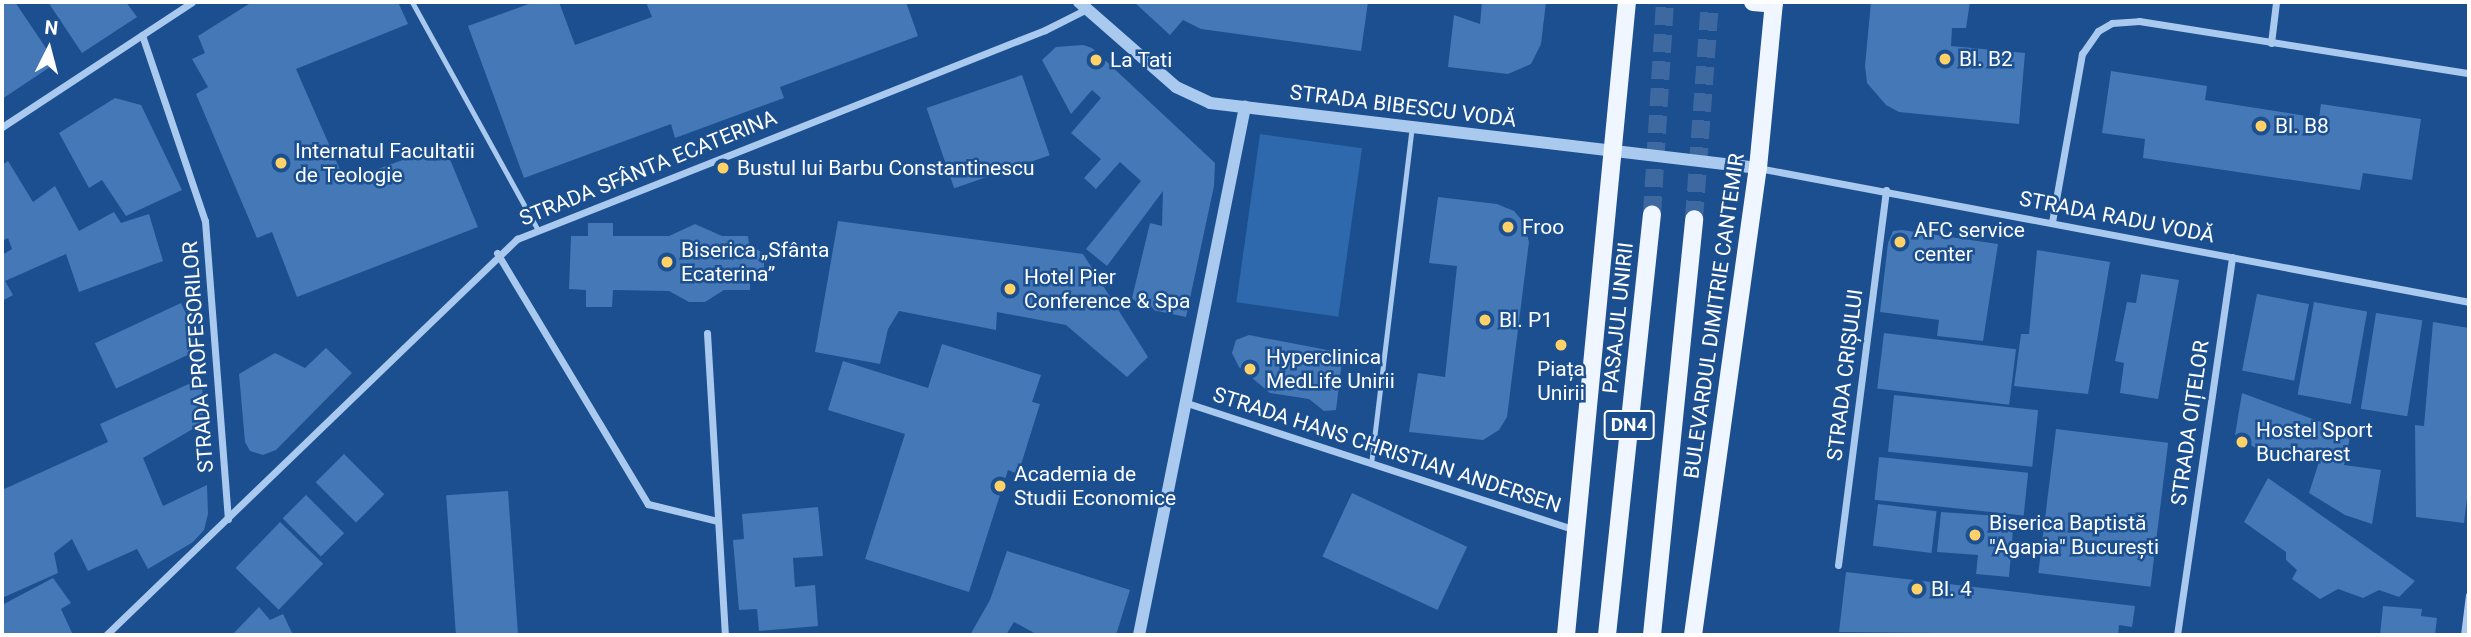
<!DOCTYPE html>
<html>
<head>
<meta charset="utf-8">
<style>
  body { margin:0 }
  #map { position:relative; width:2471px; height:637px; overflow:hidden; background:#1b4f8f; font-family:Roboto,sans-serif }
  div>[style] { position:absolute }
  .green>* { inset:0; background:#2e69ad; transform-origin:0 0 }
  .building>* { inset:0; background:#4478b7; transform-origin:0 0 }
  .primary-tunnel>* { height:18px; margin-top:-9px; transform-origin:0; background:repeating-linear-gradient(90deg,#3d69a0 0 18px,transparent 0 27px) }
  .service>* { height:5px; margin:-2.5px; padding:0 2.5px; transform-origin:2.5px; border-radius:2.5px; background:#a9c9ee }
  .minor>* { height:7px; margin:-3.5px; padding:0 3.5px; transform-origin:3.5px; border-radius:3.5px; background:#a9c9ee }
  .tertiary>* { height:12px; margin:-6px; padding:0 6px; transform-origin:6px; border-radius:6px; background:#a9c9ee }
  .primary>* { height:18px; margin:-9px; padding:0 9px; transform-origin:9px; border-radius:9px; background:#f0f6ff }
  .dots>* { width:19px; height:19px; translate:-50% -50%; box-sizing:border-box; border:4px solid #1b4f8f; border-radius:50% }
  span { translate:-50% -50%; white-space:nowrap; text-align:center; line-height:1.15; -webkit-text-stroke:5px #1b4f8f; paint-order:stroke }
  .shield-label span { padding:2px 5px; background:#1b4f8f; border:2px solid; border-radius:5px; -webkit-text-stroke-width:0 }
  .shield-label { font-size:19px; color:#fff; font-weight:700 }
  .poi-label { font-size:21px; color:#fff }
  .left { translate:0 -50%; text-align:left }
  .street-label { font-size:21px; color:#fff }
  .frame { position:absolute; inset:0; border:4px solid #fff; pointer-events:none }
  .north { position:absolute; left:14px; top:14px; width:70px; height:70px; -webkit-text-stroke:5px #1b4f8f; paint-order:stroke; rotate:6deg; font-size:19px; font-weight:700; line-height:28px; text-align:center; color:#fff }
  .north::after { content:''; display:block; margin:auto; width:24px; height:32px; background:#fff; clip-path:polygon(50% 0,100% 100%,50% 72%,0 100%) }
</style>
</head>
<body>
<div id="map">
  <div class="green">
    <i style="left:1260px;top:134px;width:103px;height:170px;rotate:8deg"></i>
  </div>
  <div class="building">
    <i style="clip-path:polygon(2px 2px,15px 2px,56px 63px,2px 99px)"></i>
    <i style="clip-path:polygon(48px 2px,126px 2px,137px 17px,82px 53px)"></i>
    <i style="clip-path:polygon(252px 2px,398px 2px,408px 24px,296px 69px,345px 181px,444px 145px,478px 227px,297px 297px,272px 232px,257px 238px,196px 94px,208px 87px,192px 59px,205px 53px,198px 36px)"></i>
    <i style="clip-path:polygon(534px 2px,559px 2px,575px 45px,652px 17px,646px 2px,906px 2px,918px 36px,780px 87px,784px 98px,675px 138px,671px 124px,524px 178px,468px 26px)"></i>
    <i style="clip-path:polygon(1134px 2px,1368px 2px,1361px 51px,1201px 29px,1183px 20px,1170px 35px)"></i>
    <i style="clip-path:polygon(1482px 2px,1546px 2px,1541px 44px,1531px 64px,1508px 74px,1448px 67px,1454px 15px,1480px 24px)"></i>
    <i style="clip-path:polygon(1871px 2px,1970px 2px,1966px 28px,1952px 28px,1951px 46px,2025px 53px,2019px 124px,1899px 112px,1886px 105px,1867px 83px,1865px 66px)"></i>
    <i style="clip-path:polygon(1083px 45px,1092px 48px,1215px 163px,1214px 186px,1186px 317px,1143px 308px,1132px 298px,1150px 223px,1162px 226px,1163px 191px,1107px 266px,1086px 249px,1141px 181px,1120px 162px,1096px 189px,1084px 178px,1101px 159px,1071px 133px,1101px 98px,1092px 90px,1071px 114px,1042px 60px,1056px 47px)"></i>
    <i style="clip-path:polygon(2111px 71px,2207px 86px,2205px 100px,2319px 118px,2321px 104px,2421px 119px,2412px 180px,2363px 173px,2360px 190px,2143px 158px,2145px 139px,2102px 133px)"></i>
    <i style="left:1022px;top:75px;width:85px;height:101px;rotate:71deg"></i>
    <i style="clip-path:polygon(115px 98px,141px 105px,182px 190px,126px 216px,102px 180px,89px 188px,59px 133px)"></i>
    <i style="clip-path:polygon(8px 161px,33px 202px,55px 186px,79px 231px,114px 212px,121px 223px,149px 214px,163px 261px,79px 292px,66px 254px,5px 281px,13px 295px,2px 301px,2px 255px,12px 249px,8px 238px,2px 241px,2px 165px)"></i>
    <i style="clip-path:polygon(1438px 197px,1497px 204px,1514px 211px,1524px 223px,1529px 242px,1507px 417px,1499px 430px,1483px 440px,1409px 432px,1418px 373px,1445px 377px,1457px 266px,1429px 263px)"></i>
    <i style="clip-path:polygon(838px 221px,1083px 254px,1148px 357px,1127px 377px,1066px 325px,997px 312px,996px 330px,899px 311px,888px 329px,880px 364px,815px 352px)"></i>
    <i style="clip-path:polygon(588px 223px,613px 223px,613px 236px,669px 236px,695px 224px,722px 236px,748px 236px,749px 244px,764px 254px,764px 270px,750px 280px,750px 290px,724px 290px,705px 302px,689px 302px,669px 291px,613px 290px,612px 307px,586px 307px,586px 290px,569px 289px,571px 236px,588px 236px)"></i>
    <i style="clip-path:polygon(1902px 230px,1998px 244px,1983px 341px,1937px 336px,1939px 320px,1880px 312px,1888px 243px,1893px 231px)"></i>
    <i style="clip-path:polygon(2037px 250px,2110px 262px,2088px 394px,2014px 386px,2021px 334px,2029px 334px)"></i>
    <i style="clip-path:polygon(2141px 274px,2179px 280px,2158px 399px,2120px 393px,2124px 363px,2115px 361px,2127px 302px,2136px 303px)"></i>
    <i style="left:2257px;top:294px;width:53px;height:78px;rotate:11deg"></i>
    <i style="left:2314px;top:302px;width:54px;height:94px;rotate:10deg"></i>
    <i style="left:181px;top:303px;width:50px;height:95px;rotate:65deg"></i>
    <i style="left:2376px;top:313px;width:47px;height:97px;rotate:9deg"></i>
    <i style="clip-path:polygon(2433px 322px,2469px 328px,2469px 481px,2464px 523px,2416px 517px,2415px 425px,2424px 426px)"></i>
    <i style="left:1884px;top:333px;width:133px;height:56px;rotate:7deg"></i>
    <i style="clip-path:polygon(1249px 335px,1343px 353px,1336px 410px,1324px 411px,1309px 399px,1270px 393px,1239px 367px,1232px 353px,1236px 340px)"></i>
    <i style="clip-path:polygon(942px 344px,1041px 375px,1032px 402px,1040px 404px,1018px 474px,1008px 470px,969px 592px,865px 559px,905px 434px,828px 410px,843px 361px,928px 388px)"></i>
    <i style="clip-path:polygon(326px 348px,352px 373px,276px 450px,263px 455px,250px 451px,245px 442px,239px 374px,275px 353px,305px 368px)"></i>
    <i style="clip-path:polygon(202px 378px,203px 423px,143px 458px,163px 506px,207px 485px,208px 514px,204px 530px,193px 542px,148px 569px,137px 549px,88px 571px,72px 539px,54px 553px,58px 573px,2px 598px,2px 490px,108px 442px,100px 424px)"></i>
    <i style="clip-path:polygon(2242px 393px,2351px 433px,2344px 465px,2381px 470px,2372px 524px,2345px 515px,2309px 493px,2319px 462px,2257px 449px,2235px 435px)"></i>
    <i style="left:1894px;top:395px;width:145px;height:57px;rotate:6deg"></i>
    <i style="left:2056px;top:429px;width:113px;height:145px;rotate:7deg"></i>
    <i style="left:344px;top:454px;width:57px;height:40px;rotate:45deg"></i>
    <i style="left:1879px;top:457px;width:150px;height:43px;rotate:6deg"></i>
    <i style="clip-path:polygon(2268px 478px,2415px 581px,2399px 597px,2379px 590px,2363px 598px,2338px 589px,2320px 599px,2292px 579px,2297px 570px,2286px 560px,2286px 552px,2244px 522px)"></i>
    <i style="left:508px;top:491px;width:144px;height:62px;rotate:86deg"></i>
    <i style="left:1352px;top:493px;width:127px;height:70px;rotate:25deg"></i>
    <i style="left:306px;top:495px;width:54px;height:33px;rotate:45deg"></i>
    <i style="left:1878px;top:504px;width:59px;height:42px;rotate:7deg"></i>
    <i style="clip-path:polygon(818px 507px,823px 556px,793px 558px,795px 587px,815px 585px,818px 626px,759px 631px,757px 609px,739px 610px,733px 540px,744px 539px,742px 514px)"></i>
    <i style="clip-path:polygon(1941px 512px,2014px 517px,2009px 577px,1976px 574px,1978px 555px,1937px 552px)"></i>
    <i style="left:280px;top:522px;width:60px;height:64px;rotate:44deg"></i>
    <i style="clip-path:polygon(1007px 551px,1130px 590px,1116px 635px,1038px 635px,1014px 622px,1006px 635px,970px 635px,990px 600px)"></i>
    <i style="clip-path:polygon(1846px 572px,2135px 606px,2132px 627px,2119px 625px,2118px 635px,1839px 632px)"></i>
    <i style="clip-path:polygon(53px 578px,71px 603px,61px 609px,73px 635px,2px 635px,2px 605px)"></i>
    <i style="clip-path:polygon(2383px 606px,2422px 609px,2421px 616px,2437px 618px,2435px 635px,2380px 635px)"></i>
    <i style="clip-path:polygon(259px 607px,270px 620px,283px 614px,293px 635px,232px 635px)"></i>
  </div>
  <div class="primary-tunnel">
    <i style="left:1652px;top:214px;width:212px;rotate:-86.5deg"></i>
    <i style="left:1694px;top:219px;width:218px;rotate:-85.8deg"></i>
  </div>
  <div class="service">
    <i style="left:412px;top:2px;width:258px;rotate:61.1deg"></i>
    <i style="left:1371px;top:464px;width:339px;rotate:-83.1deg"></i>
  </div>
  <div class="minor">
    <i style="left:142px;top:35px;width:196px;rotate:71.3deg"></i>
    <i style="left:205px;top:221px;width:299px;rotate:85.6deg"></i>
    <i style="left:2271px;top:43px;width:41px;rotate:-83deg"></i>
    <i style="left:2px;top:127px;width:227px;rotate:-33.3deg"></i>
    <i style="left:1758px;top:168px;width:724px;rotate:10.67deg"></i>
    <i style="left:2052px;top:222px;width:171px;rotate:-79.9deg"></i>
    <i style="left:2082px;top:54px;width:28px;rotate:-55deg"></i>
    <i style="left:2098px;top:31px;width:16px;rotate:-30deg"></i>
    <i style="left:2112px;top:23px;width:27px;rotate:-4deg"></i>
    <i style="left:2139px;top:21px;width:334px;rotate:9deg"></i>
    <i style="left:497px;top:253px;width:293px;rotate:59deg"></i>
    <i style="left:648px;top:504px;width:72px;rotate:13.7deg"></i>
    <i style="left:707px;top:333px;width:303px;rotate:86.6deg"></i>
    <i style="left:1187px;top:403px;width:408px;rotate:18.1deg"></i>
    <i style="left:1838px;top:565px;width:378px;rotate:-82.7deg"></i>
    <i style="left:106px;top:635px;width:571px;rotate:-43.94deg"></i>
    <i style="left:517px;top:239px;width:568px;rotate:-21.6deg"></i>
    <i style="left:1045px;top:30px;width:47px;rotate:-26.6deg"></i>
    <i style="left:2177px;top:635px;width:382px;rotate:-81.7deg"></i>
    <i style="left:2464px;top:635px;width:40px;rotate:-82.9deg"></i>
  </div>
  <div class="tertiary">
    <i style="left:1079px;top:2px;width:129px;rotate:41.2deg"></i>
    <i style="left:1176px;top:87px;width:38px;rotate:25deg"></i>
    <i style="left:1210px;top:103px;width:552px;rotate:6.76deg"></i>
    <i style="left:1139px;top:635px;width:539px;rotate:-78.65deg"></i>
  </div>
  <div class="primary">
    <i style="left:1753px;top:2px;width:21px;rotate:5deg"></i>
    <i style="left:1566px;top:635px;width:636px;rotate:-84.5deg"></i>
    <i style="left:1607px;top:635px;width:423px;rotate:-83.9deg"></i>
    <i style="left:1652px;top:635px;width:418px;rotate:-84.2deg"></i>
    <i style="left:1693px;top:635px;width:472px;rotate:-82.1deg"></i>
    <i style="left:1758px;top:168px;width:167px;rotate:-84.5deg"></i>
  </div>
  <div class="dots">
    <i style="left:1945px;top:59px;background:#ffd166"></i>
    <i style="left:1096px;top:60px;background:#ffd166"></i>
    <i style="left:2261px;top:126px;background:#ffd166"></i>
    <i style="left:281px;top:163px;background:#ffd166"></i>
    <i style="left:723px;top:168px;background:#ffd166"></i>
    <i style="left:1508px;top:227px;background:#ffd166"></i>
    <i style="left:1900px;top:242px;background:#ffd166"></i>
    <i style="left:667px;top:262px;background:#ffd166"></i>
    <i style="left:1010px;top:289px;background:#ffd166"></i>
    <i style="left:1485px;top:320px;background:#ffd166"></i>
    <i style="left:1561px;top:345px;background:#ffd166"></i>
    <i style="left:1250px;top:369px;background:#ffd166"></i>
    <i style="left:2242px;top:442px;background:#ffd166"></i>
    <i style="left:1000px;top:486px;background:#ffd166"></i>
    <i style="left:1975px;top:535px;background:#ffd166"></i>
    <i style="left:1917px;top:589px;background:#ffd166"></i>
  </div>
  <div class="shield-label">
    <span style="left:1629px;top:425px">DN4</span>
  </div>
  <div class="poi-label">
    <span class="left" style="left:1959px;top:59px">Bl. B2</span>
    <span class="left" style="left:1110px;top:60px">La Tati</span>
    <span class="left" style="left:2275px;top:126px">Bl. B8</span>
    <span class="left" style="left:295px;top:163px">Internatul Facultatii<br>de Teologie</span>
    <span class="left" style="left:737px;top:168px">Bustul lui Barbu Constantinescu</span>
    <span class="left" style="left:1522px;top:227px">Froo</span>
    <span class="left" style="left:1914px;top:242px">AFC service<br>center</span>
    <span class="left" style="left:681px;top:262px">Biserica „Sfânta<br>Ecaterina”</span>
    <span class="left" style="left:1024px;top:289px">Hotel Pier<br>Conference &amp; Spa</span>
    <span class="left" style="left:1499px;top:320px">Bl. P1</span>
    <span class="left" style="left:1266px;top:369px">Hyperclinica<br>MedLife Unirii</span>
    <span style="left:1561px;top:381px">Piața<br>Unirii</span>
    <span class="left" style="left:2256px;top:442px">Hostel Sport<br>Bucharest</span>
    <span class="left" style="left:1014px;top:486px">Academia de<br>Studii Economice</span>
    <span class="left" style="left:1989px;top:535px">Biserica Baptistă<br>"Agapia" București</span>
    <span class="left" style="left:1931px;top:589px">Bl. 4</span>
  </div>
  <div class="street-label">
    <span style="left:1403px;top:106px;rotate:7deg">STRADA BIBESCU VODĂ</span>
    <span style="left:648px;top:168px;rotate:-22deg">STRADA SFÂNTA ECATERINA</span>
    <span style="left:2117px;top:217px;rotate:11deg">STRADA RADU VODĂ</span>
    <span style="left:1714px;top:316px;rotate:-82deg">BULEVARDUL DIMITRIE CANTEMIR</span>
    <span style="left:1618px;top:318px;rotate:-84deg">PASAJUL UNIRII</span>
    <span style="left:198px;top:357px;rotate:-94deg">STRADA PROFESORILOR</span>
    <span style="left:1845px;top:375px;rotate:-83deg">STRADA CRIȘULUI</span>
    <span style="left:2190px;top:423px;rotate:-82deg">STRADA OIȚELOR</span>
    <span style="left:1387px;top:450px;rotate:18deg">STRADA HANS CHRISTIAN ANDERSEN</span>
  </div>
  <div class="frame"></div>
  <div class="north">N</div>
</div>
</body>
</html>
